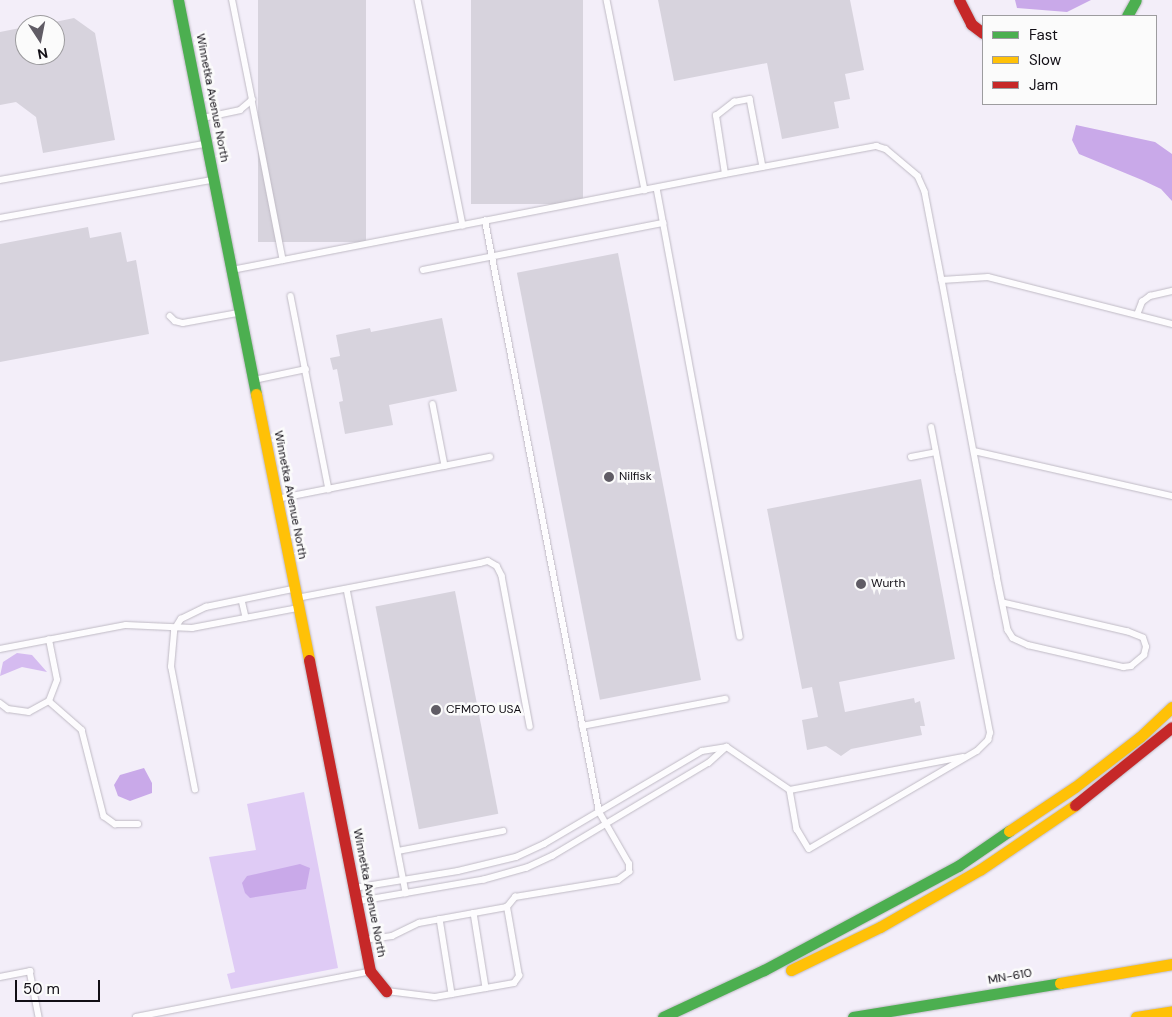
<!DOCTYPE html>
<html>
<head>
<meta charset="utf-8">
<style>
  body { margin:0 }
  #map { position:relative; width:1172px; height:1017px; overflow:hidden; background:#f3eef9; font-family:"DM Sans",sans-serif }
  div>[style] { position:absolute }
  .green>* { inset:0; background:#dfcbf5 }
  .forest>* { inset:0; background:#d5bbf0 }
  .water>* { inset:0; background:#c9a9e9 }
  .building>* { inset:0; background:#d7d3dd; transform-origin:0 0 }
  .roads { filter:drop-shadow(0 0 1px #bfbac4) drop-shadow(0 0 1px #bfbac4) }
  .lane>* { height:5.5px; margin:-2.75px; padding:0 2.75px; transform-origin:2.75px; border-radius:2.75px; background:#fdfcfe }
  .fast>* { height:11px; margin:-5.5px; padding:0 5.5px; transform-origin:5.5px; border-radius:5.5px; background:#4caf50 }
  .slow>* { height:11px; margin:-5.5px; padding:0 5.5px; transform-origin:5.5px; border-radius:5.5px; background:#ffc107 }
  .jam>* { height:11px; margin:-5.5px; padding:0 5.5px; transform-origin:5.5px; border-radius:5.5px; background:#c62828 }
  .dots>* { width:14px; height:14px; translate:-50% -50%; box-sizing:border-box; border:2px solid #fbfbfb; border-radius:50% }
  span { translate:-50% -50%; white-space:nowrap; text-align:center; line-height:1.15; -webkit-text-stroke:5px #fbfbfb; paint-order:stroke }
  .street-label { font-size:12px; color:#110e15 }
  .poi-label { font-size:12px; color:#110e15 }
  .left { translate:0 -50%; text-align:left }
  .legend { position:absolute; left:982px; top:15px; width:175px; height:90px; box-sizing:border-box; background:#fbfbfb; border:1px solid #9d9c9f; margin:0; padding:6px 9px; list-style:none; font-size:15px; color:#110e15 }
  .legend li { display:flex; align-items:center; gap:10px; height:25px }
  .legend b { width:25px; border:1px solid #9d9c9f }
  .north { position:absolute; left:15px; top:15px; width:50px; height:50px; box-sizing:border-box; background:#fbfbfb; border:1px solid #9d9c9f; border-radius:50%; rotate:169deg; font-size:14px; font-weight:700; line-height:20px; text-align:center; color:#110e15 }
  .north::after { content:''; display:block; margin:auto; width:18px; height:22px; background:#605c65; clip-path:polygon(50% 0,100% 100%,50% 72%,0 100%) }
  .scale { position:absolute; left:15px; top:980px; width:85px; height:22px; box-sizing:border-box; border:2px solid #110e15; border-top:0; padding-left:6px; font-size:15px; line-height:18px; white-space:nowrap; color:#110e15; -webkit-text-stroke:4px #fbfbfb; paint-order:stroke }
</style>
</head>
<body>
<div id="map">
  <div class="green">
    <i style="clip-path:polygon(304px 792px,338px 968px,231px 989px,227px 974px,235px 972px,209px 857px,256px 850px,247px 804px)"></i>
  </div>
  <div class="forest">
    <i style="clip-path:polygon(17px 653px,32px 655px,47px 672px,22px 667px,0 676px,3px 662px)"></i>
  </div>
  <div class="water">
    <i style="clip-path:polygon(1015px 0,1091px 0,1067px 12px,1017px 8px)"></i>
    <i style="clip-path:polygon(1076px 125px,1155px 142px,1172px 154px,1172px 201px,1161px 189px,1142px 180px,1079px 154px,1072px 140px)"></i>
    <i style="clip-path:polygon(144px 768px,152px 783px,152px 793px,130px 801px,118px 796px,114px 785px,120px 775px)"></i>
    <i style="clip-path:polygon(300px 864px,310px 868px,306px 889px,250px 898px,245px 893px,242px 883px,247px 876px)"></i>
  </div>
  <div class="building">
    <i style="left:258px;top:0;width:108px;height:242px"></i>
    <i style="left:471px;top:0;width:112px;height:204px"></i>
    <i style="clip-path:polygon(658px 0,850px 0,864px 70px,845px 74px,850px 99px,834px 102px,839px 128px,782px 139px,767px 63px,674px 81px)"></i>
    <i style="clip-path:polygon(74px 18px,95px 33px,115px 140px,43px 153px,36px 117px,16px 102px,0 105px,0 32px,25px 27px,25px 55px,55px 55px,55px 22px)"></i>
    <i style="clip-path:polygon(88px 227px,90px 238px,121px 232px,127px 262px,136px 260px,149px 334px,0 362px,0 244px)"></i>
    <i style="left:618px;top:253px;width:435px;height:103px;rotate:79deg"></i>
    <i style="clip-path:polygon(442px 318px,457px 391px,389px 405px,393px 425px,345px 434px,339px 402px,343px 401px,337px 369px,333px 370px,330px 358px,340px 356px,336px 335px,370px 328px,371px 332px)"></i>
    <i style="clip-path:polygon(921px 479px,955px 659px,839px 682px,845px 712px,914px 698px,915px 703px,920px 701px,925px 726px,920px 726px,922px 735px,851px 749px,841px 756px,826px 746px,807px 750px,802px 720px,818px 717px,812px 687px,802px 689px,767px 509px)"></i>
    <i style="left:455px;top:591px;width:227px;height:81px;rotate:79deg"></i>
  </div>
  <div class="roads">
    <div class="lane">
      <i style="left:418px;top:0;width:230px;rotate:78.7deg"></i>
      <i style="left:607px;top:0;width:194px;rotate:78.7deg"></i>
      <i style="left:252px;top:100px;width:163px;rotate:79deg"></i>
      <i style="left:203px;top:118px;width:38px;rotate:-12deg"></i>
      <i style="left:240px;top:110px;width:16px;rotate:-40deg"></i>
      <i style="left:252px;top:100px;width:102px;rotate:-101.3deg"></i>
      <i style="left:725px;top:174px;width:59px;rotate:-98.8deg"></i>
      <i style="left:716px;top:116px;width:23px;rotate:-38deg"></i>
      <i style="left:734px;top:102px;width:16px;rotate:-11deg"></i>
      <i style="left:750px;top:99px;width:69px;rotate:79.2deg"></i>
      <i style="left:0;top:180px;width:208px;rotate:-10deg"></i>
      <i style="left:657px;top:188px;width:456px;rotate:79.5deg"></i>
      <i style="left:0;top:218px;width:215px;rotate:-10.2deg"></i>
      <i style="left:232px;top:270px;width:502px;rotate:-11.02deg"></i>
      <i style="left:725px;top:174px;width:154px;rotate:-10.5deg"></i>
      <i style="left:876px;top:146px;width:10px;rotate:17deg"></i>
      <i style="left:886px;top:149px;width:42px;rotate:40.2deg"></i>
      <i style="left:918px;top:176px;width:17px;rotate:66deg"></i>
      <i style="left:925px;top:192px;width:90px;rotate:79.1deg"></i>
      <i style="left:942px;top:280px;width:94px;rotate:79.5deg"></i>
      <i style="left:959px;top:372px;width:208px;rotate:79.4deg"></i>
      <i style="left:997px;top:576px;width:55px;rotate:78.5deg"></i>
      <i style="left:1008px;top:630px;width:9px;rotate:58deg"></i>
      <i style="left:1013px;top:638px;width:17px;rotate:25deg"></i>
      <i style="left:1028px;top:645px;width:98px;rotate:13deg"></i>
      <i style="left:1123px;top:667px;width:8px;rotate:-7deg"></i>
      <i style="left:1131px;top:666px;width:17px;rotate:-40deg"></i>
      <i style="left:1144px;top:655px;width:8px;rotate:-76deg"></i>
      <i style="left:1146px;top:647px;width:9px;rotate:-108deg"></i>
      <i style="left:1143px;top:638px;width:16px;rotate:-158deg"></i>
      <i style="left:1128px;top:632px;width:128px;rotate:-166.9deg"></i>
      <i style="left:423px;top:270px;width:245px;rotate:-11.1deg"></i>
      <i style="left:942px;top:280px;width:46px;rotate:-3.7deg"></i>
      <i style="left:988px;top:277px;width:190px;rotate:14.3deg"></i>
      <i style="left:291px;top:296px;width:197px;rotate:78.9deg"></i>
      <i style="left:1137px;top:315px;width:14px;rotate:-69deg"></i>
      <i style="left:1142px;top:302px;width:10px;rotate:-37deg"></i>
      <i style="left:1150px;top:296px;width:23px;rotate:-13deg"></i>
      <i style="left:170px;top:316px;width:7px;rotate:45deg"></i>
      <i style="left:175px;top:321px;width:8px;rotate:14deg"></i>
      <i style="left:183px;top:323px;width:56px;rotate:-10.3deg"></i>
      <i style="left:254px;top:380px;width:53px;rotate:-11.9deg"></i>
      <i style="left:433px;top:404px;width:63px;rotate:79deg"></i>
      <i style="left:974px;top:451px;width:203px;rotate:12.8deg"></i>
      <i style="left:911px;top:457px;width:25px;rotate:-11deg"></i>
      <i style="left:277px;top:499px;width:217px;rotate:-11.2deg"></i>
      <i style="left:347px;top:589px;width:310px;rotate:79deg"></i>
      <i style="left:297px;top:598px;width:186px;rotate:-10.8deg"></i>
      <i style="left:480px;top:563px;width:8px;rotate:-14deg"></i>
      <i style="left:488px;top:561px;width:10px;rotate:29deg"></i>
      <i style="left:497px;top:566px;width:11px;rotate:63deg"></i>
      <i style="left:502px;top:576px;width:153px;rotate:79.4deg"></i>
      <i style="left:242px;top:600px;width:18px;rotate:77deg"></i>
      <i style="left:0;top:649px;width:128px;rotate:-10.8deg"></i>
      <i style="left:126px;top:625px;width:66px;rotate:2.6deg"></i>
      <i style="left:192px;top:628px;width:108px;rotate:-10.7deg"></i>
      <i style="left:49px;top:701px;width:44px;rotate:41.3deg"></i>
      <i style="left:82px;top:730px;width:89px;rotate:75.7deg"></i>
      <i style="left:104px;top:816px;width:14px;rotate:36deg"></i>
      <i style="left:115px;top:824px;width:23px"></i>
      <i style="left:0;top:703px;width:10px;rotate:37deg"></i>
      <i style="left:8px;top:709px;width:21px;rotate:8deg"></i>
      <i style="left:29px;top:712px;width:23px;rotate:-29deg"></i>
      <i style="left:49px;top:701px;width:22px;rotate:-69deg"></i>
      <i style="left:57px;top:680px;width:41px;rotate:-101.3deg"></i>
      <i style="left:582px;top:726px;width:146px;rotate:-10.7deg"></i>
      <i style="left:727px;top:747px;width:76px;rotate:34.3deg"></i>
      <i style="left:790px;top:790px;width:40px;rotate:80deg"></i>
      <i style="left:797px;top:829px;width:23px;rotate:59deg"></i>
      <i style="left:809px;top:849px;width:194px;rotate:-30.3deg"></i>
      <i style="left:977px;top:751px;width:16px;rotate:-45deg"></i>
      <i style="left:988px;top:740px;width:7px;rotate:-74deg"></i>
      <i style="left:990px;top:733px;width:311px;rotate:-100.9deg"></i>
      <i style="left:195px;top:790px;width:125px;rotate:-101deg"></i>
      <i style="left:171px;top:667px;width:37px;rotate:-85deg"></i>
      <i style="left:174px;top:630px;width:13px;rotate:-58deg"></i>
      <i style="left:181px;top:619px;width:28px;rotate:-26deg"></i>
      <i style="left:206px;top:607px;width:89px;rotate:-11.7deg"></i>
      <i style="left:790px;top:790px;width:176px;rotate:-10.8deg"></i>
      <i style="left:398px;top:851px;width:107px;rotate:-10.8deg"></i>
      <i style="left:354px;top:888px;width:105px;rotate:-9.3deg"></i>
      <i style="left:458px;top:871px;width:60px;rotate:-13.6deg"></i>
      <i style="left:516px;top:857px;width:31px;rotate:-25deg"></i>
      <i style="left:544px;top:844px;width:183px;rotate:-30.5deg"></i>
      <i style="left:702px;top:751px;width:25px;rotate:-9deg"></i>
      <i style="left:727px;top:747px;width:24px;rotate:138deg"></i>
      <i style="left:709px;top:763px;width:182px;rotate:149.2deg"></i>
      <i style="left:553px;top:856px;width:29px;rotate:155deg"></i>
      <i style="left:527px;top:868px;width:45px;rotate:164.4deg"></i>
      <i style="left:484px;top:880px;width:129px;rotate:170.2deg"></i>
      <i style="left:474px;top:913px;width:76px;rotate:80.9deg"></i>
      <i style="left:440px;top:919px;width:76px;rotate:80.9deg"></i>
      <i style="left:364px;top:940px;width:28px;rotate:-8deg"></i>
      <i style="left:392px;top:936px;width:30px;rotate:-26deg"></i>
      <i style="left:419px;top:923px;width:89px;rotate:-10.3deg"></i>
      <i style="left:507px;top:907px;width:13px;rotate:-51deg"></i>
      <i style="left:515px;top:897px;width:104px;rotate:-9.4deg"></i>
      <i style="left:618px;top:880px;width:14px;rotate:-36deg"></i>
      <i style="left:629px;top:872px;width:8px;rotate:-90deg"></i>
      <i style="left:629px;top:864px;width:60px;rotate:-120deg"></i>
      <i style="left:599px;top:812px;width:602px;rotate:-100.92deg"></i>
      <i style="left:0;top:977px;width:31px;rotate:-11deg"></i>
      <i style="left:30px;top:971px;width:47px;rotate:78.9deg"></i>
      <i style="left:387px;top:991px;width:48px;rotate:7.1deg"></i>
      <i style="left:435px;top:997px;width:80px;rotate:-10deg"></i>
      <i style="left:514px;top:983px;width:9px;rotate:-54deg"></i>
      <i style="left:519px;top:976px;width:70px;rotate:-99.9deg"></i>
      <i style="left:136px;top:1017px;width:236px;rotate:-11deg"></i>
    </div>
    <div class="fast">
      <i style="left:178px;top:0;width:402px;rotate:78.8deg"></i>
      <i style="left:1127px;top:16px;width:18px;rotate:-61deg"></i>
      <i style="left:663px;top:1017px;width:111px;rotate:-25deg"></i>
      <i style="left:764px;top:970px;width:220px;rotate:-28.2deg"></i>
      <i style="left:958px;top:866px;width:62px;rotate:-34.5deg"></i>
      <i style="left:853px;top:1017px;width:210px;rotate:-9.3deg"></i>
    </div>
    <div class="slow">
      <i style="left:256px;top:394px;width:271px;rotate:78.7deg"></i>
      <i style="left:1009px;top:831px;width:79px;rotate:-33.7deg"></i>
      <i style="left:1075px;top:787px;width:82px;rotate:-37.6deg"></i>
      <i style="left:1140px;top:737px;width:44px;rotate:-43.2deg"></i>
      <i style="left:791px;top:970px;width:99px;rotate:-25.8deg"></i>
      <i style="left:880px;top:927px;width:116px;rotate:-29.9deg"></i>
      <i style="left:981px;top:869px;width:114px;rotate:-34.2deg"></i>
      <i style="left:1060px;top:983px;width:114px;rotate:-9.6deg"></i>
      <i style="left:1136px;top:1017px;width:36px;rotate:-9deg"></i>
    </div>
    <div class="jam">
      <i style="left:959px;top:0;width:27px;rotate:63deg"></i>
      <i style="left:971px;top:24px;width:15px;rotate:37deg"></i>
      <i style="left:309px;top:660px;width:317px;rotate:78.9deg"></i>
      <i style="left:370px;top:971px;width:26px;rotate:51deg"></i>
      <i style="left:1075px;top:805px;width:124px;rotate:-38.8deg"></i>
    </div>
  </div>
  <div class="dots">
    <i style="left:609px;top:477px;background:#605c65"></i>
    <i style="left:861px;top:584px;background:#605c65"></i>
    <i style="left:436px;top:710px;background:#605c65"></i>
  </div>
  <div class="street-label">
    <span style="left:212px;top:98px;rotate:79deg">Winnetka Avenue North</span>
    <span style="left:290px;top:495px;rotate:79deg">Winnetka Avenue North</span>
    <span style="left:369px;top:893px;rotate:79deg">Winnetka Avenue North</span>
    <span style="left:1010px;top:977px;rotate:-10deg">MN-610</span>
  </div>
  <div class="poi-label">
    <span class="left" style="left:619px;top:477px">Nilfisk</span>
    <span class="left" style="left:871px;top:584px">Wurth</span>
    <span class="left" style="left:446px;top:710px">CFMOTO USA</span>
  </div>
  <ul class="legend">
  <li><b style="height:6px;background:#4caf50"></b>Fast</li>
  <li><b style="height:6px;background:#ffc107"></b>Slow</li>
  <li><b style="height:6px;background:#c62828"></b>Jam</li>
  </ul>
  <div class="north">N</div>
  <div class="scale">50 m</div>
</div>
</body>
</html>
